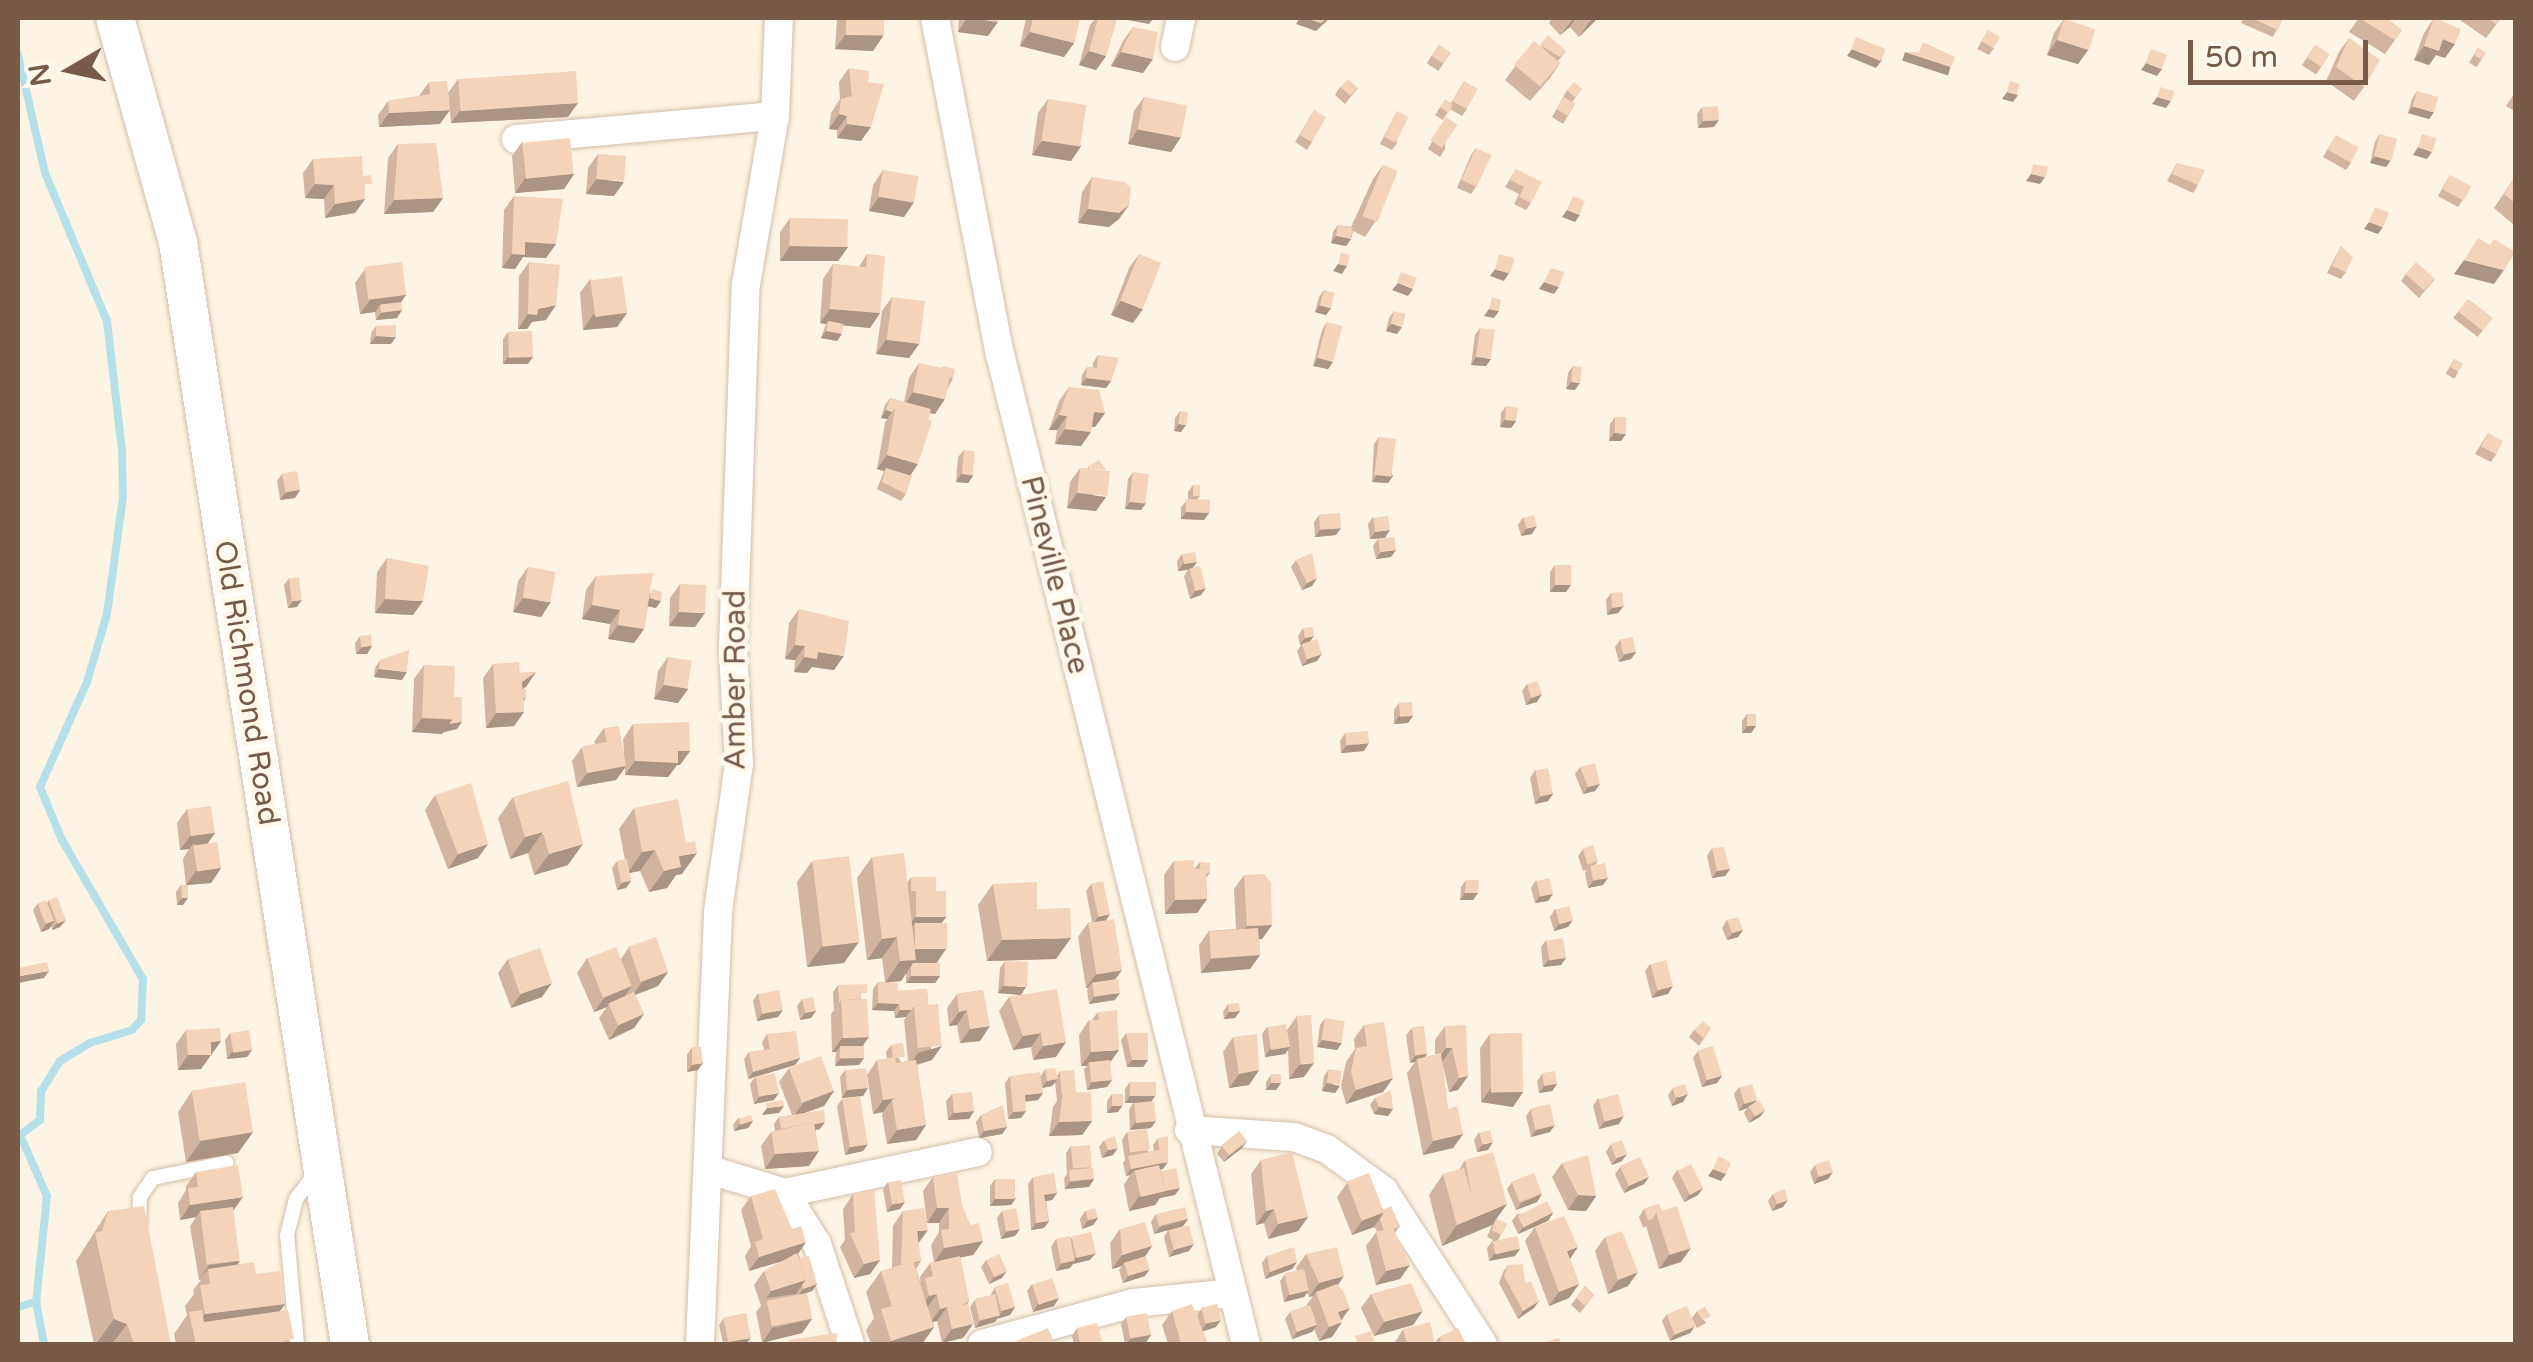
<!DOCTYPE html>
<html>
<head>
<meta charset="utf-8">
<style>
  body { margin:0 }
  #map { position:relative; width:2533px; height:1362px; overflow:hidden; background:#fef4e3; font-family:"Varela Round",sans-serif }
  div>[style] { position:absolute }
  .stream>* { height:8px; margin:-4px; padding:0 4px; transform-origin:4px; border-radius:4px; background:#b6e0e9 }
  .roads { filter:drop-shadow(0 0 2px #d2beab) drop-shadow(0 0 2px #d2beab) }
  .lane>* { height:14px; margin:-7px; padding:0 7px; transform-origin:7px; border-radius:7px; background:#fff }
  .street>* { height:28px; margin:-14px; padding:0 14px; transform-origin:14px; border-radius:14px; background:#fff }
  .secondary>* { height:38px; margin:-19px; padding:0 19px; transform-origin:19px; border-radius:19px; background:#fff }
  .wall>* { inset:0; background:#d3b59f; transform-origin:0 0 }
  .shaded-wall>* { inset:0; background:#ac9482; transform-origin:0 0 }
  .building>* { inset:0; background:#f5d3b9; transform-origin:0 0 }
  span { translate:-50% -50%; white-space:nowrap; text-align:center; line-height:1.15; -webkit-text-stroke:10px #fff8eb; paint-order:stroke }
  .street-label { font-size:30px; color:#785a47 }
  .frame { position:absolute; inset:0; border:20px solid #785a47; pointer-events:none }
  .north { position:absolute; left:20px; top:20px; width:100px; height:100px; -webkit-text-stroke:8px #fff8eb; paint-order:stroke; rotate:261deg; font-size:28px; font-weight:700; line-height:40px; text-align:center; color:#785a47 }
  .north::after { content:''; display:block; margin:auto; width:35px; height:45px; background:#785a47; clip-path:polygon(50% 0,100% 100%,50% 72%,0 100%) }
  .scale { position:absolute; left:2188px; top:40px; width:180px; height:45px; box-sizing:border-box; border:5px solid #785a47; border-top:0; padding-left:12px; font-size:30px; line-height:35px; white-space:nowrap; color:#785a47; -webkit-text-stroke:8px #fff8eb; paint-order:stroke }
</style>
</head>
<body>
<div id="map">
  <div class="stream">
    <i style="left:18px;top:55px;width:121px;rotate:77.1deg"></i>
    <i style="left:45px;top:173px;width:160px;rotate:67.3deg"></i>
    <i style="left:107px;top:321px;width:130px;rotate:83.4deg"></i>
    <i style="left:122px;top:450px;width:47px;rotate:88.8deg"></i>
    <i style="left:123px;top:497px;width:118px;rotate:97.8deg"></i>
    <i style="left:107px;top:614px;width:71px;rotate:106.4deg"></i>
    <i style="left:87px;top:682px;width:115px;rotate:114.1deg"></i>
    <i style="left:40px;top:787px;width:57px;rotate:67.5deg"></i>
    <i style="left:62px;top:840px;width:161px;rotate:59.8deg"></i>
    <i style="left:143px;top:979px;width:41px;rotate:92.8deg"></i>
    <i style="left:141px;top:1020px;width:13px;rotate:132deg"></i>
    <i style="left:132px;top:1030px;width:44px;rotate:162.8deg"></i>
    <i style="left:90px;top:1043px;width:35px;rotate:149deg"></i>
    <i style="left:60px;top:1061px;width:36px;rotate:122deg"></i>
    <i style="left:41px;top:1091px;width:29px;rotate:92deg"></i>
    <i style="left:40px;top:1120px;width:25px;rotate:143deg"></i>
    <i style="left:20px;top:1135px;width:67px;rotate:66.1deg"></i>
    <i style="left:47px;top:1196px;width:107px;rotate:95.9deg"></i>
    <i style="left:36px;top:1302px;width:43px;rotate:79.2deg"></i>
    <i style="left:18px;top:1307px;width:19px;rotate:-16deg"></i>
  </div>
  <div class="roads">
    <div class="lane">
      <i style="left:139px;top:1225px;width:28px;rotate:-88deg"></i>
      <i style="left:140px;top:1197px;width:23px;rotate:-56deg"></i>
      <i style="left:153px;top:1178px;width:75px;rotate:-11.6deg"></i>
      <i style="left:297px;top:1344px;width:109px;rotate:-95.2deg"></i>
      <i style="left:287px;top:1235px;width:37px;rotate:-76deg"></i>
      <i style="left:296px;top:1199px;width:31px;rotate:-53deg"></i>
    </div>
    <div class="street">
      <i style="left:935px;top:18px;width:342px;rotate:79.1deg"></i>
      <i style="left:1000px;top:354px;width:1020px;rotate:76.05deg"></i>
      <i style="left:1175px;top:47px;width:30px;rotate:-78deg"></i>
      <i style="left:516px;top:139px;width:260px;rotate:-5.1deg"></i>
      <i style="left:1189px;top:1130px;width:105px;rotate:3.8deg"></i>
      <i style="left:1294px;top:1137px;width:35px;rotate:20deg"></i>
      <i style="left:1327px;top:1149px;width:71px;rotate:36.4deg"></i>
      <i style="left:1384px;top:1191px;width:182px;rotate:57.1deg"></i>
      <i style="left:710px;top:1170px;width:78px;rotate:17deg"></i>
      <i style="left:785px;top:1193px;width:60px;rotate:57.9deg"></i>
      <i style="left:817px;top:1244px;width:105px;rotate:71.7deg"></i>
      <i style="left:785px;top:1193px;width:197px;rotate:-12deg"></i>
      <i style="left:700px;top:1344px;width:433px;rotate:-87.6deg"></i>
      <i style="left:718px;top:911px;width:149px;rotate:-81.9deg"></i>
      <i style="left:739px;top:763px;width:115px;rotate:-93deg"></i>
      <i style="left:733px;top:648px;width:364px;rotate:-88deg"></i>
      <i style="left:746px;top:284px;width:170px;rotate:-80.2deg"></i>
      <i style="left:775px;top:116px;width:98px;rotate:-87.7deg"></i>
      <i style="left:982px;top:1344px;width:157px;rotate:-15.1deg"></i>
      <i style="left:1134px;top:1303px;width:99px;rotate:-5.8deg"></i>
    </div>
    <div class="secondary">
      <i style="left:115px;top:18px;width:233px;rotate:74.3deg"></i>
      <i style="left:178px;top:242px;width:1115px;rotate:81.13deg"></i>
    </div>
  </div>
  <div class="wall">
    <i style="clip-path:polygon(837px 18px,884px 18px,883px 36px,873px 51px,835px 49px)"></i>
    <i style="clip-path:polygon(959px 18px,999px 18px,988px 36px,958px 32px)"></i>
    <i style="clip-path:polygon(1026px 18px,1080px 18px,1074px 43px,1064px 57px,1020px 46px)"></i>
    <i style="clip-path:polygon(1096px 18px,1117px 18px,1106px 56px,1096px 70px,1079px 65px,1090px 25px)"></i>
    <i style="clip-path:polygon(1552px 18px,1598px 18px,1579px 37px,1570px 27px,1560px 35px,1549px 23px)"></i>
    <i style="clip-path:polygon(2244px 18px,2283px 18px,2273px 37px,2241px 23px)"></i>
    <i style="clip-path:polygon(2359px 18px,2402px 30px,2385px 54px,2349px 32px)"></i>
    <i style="clip-path:polygon(2434px 18px,2445px 58px,2436px 55px,2429px 65px,2414px 60px,2424px 33px)"></i>
    <i style="clip-path:polygon(2457px 18px,2501px 18px,2486px 38px)"></i>
    <i style="clip-path:polygon(2064px 19px,2088px 50px,2078px 64px,2047px 55px,2054px 33px)"></i>
    <i style="clip-path:polygon(1133px 27px,1143px 73px,1111px 66px,1123px 41px)"></i>
    <i style="clip-path:polygon(1988px 30px,1994px 48px,1989px 55px,1977px 49px)"></i>
    <i style="clip-path:polygon(2349px 38px,2364px 87px,2354px 101px,2326px 81px,2339px 52px)"></i>
    <i style="clip-path:polygon(1534px 41px,1539px 46px,1566px 51px,1558px 61px,1560px 63px,1550px 78px,1530px 101px,1505px 80px)"></i>
    <i style="left:1439px;top:45px;width:14px;height:22px;rotate:34deg"></i>
    <i style="left:2315px;top:45px;width:17px;height:24px;rotate:33deg"></i>
    <i style="left:2478px;top:48px;width:9px;height:17px;rotate:32deg"></i>
    <i style="clip-path:polygon(849px 68px,861px 141px,837px 138px,837px 130px,829px 129px,831px 113px,840px 99px,839px 82px)"></i>
    <i style="clip-path:polygon(458px 79px,568px 117px,451px 123px,448px 93px)"></i>
    <i style="clip-path:polygon(1464px 81px,1467px 109px,1462px 116px,1450px 109px,1443px 120px,1435px 115px,1445px 100px,1451px 103px)"></i>
    <i style="clip-path:polygon(429px 82px,440px 124px,379px 127px,378px 115px,388px 101px,419px 96px)"></i>
    <i style="clip-path:polygon(1340px 87px,1358px 88px,1345px 104px,1335px 95px)"></i>
    <i style="clip-path:polygon(1582px 89px,1572px 102px,1575px 104px,1563px 124px,1552px 117px,1567px 90px)"></i>
    <i style="clip-path:polygon(2417px 91px,2434px 112px,2429px 119px,2408px 113px,2412px 99px)"></i>
    <i style="clip-path:polygon(2516px 91px,2516px 112px,2506px 106px)"></i>
    <i style="clip-path:polygon(1144px 97px,1181px 137px,1171px 152px,1128px 144px,1134px 111px)"></i>
    <i style="clip-path:polygon(1048px 99px,1081px 146px,1071px 161px,1032px 155px,1038px 113px)"></i>
    <i style="clip-path:polygon(1702px 107px,1714px 127px,1698px 128px,1697px 114px)"></i>
    <i style="clip-path:polygon(1314px 110px,1312px 142px,1307px 150px,1295px 142px)"></i>
    <i style="clip-path:polygon(1397px 111px,1397px 143px,1392px 150px,1380px 144px)"></i>
    <i style="clip-path:polygon(1446px 117px,1445px 149px,1440px 157px,1428px 149px)"></i>
    <i style="clip-path:polygon(2380px 134px,2391px 160px,2386px 167px,2370px 163px,2375px 142px)"></i>
    <i style="clip-path:polygon(2336px 135px,2351px 163px,2346px 170px,2323px 157px)"></i>
    <i style="clip-path:polygon(522px 142px,574px 174px,564px 189px,515px 193px,512px 156px)"></i>
    <i style="clip-path:polygon(398px 144px,443px 198px,433px 212px,384px 214px,388px 158px)"></i>
    <i style="clip-path:polygon(1476px 148px,1476px 187px,1471px 194px,1457px 188px,1471px 155px)"></i>
    <i style="clip-path:polygon(598px 154px,614px 196px,586px 194px,588px 168px)"></i>
    <i style="clip-path:polygon(313px 159px,363px 176px,365px 199px,355px 213px,325px 218px,324px 199px,305px 198px,303px 173px)"></i>
    <i style="clip-path:polygon(2177px 163px,2198px 185px,2193px 193px,2167px 181px)"></i>
    <i style="clip-path:polygon(1383px 165px,1375px 222px,1365px 237px,1353px 231px,1351px 239px,1346px 246px,1331px 243px,1333px 232px,1338px 225px,1351px 227px,1373px 179px)"></i>
    <i style="clip-path:polygon(1516px 169px,1531px 203px,1526px 210px,1514px 204px,1519px 194px,1505px 187px)"></i>
    <i style="clip-path:polygon(883px 170px,914px 202px,904px 217px,869px 211px,873px 185px)"></i>
    <i style="clip-path:polygon(2450px 175px,2463px 200px,2458px 207px,2438px 196px)"></i>
    <i style="clip-path:polygon(1092px 177px,1119px 219px,1109px 227px,1078px 223px,1082px 192px)"></i>
    <i style="clip-path:polygon(2514px 178px,2516px 179px,2516px 227px,2494px 208px)"></i>
    <i style="clip-path:polygon(514px 196px,556px 244px,546px 258px,523px 257px,515px 269px,502px 268px,504px 210px)"></i>
    <i style="clip-path:polygon(790px 218px,848px 247px,838px 261px,780px 261px,780px 232px)"></i>
    <i style="clip-path:polygon(2341px 246px,2346px 272px,2341px 279px,2327px 273px)"></i>
    <i style="clip-path:polygon(867px 254px,880px 313px,870px 328px,844px 325px,837px 341px,821px 338px,826px 324px,820px 323px,823px 279px,833px 264px,859px 267px)"></i>
    <i style="clip-path:polygon(1139px 254px,1133px 323px,1111px 315px,1129px 268px)"></i>
    <i style="clip-path:polygon(529px 262px,546px 320px,532px 322px,527px 329px,518px 329px,519px 276px)"></i>
    <i style="clip-path:polygon(365px 269px,406px 295px,401px 302px,402px 310px,397px 318px,376px 320px,375px 312px,360px 314px,355px 283px)"></i>
    <i style="clip-path:polygon(2406px 274px,2435px 279px,2419px 298px,2401px 281px)"></i>
    <i style="clip-path:polygon(590px 279px,627px 313px,617px 327px,583px 330px,580px 293px)"></i>
    <i style="clip-path:polygon(1324px 290px,1331px 308px,1326px 315px,1315px 312px,1319px 297px)"></i>
    <i style="clip-path:polygon(892px 297px,919px 344px,909px 358px,876px 354px,882px 311px)"></i>
    <i style="left:2468px;top:299px;width:31px;height:24px;rotate:38deg"></i>
    <i style="clip-path:polygon(1394px 311px,1397px 334px,1386px 331px,1389px 318px)"></i>
    <i style="clip-path:polygon(1327px 322px,1333px 362px,1328px 369px,1313px 366px,1322px 330px)"></i>
    <i style="clip-path:polygon(376px 326px,391px 344px,370px 344px,371px 333px)"></i>
    <i style="clip-path:polygon(1480px 328px,1486px 366px,1471px 365px,1475px 335px)"></i>
    <i style="clip-path:polygon(508px 332px,528px 364px,503px 364px,503px 339px)"></i>
    <i style="clip-path:polygon(1098px 355px,1111px 381px,1106px 388px,1081px 385px,1082px 375px,1087px 367px,1093px 368px,1093px 363px)"></i>
    <i style="left:2454px;top:359px;width:10px;height:17px;rotate:29deg"></i>
    <i style="clip-path:polygon(919px 363px,953px 378px,935px 414px,930px 413px,910px 475px,906px 494px,901px 501px,877px 489px,884px 471px,877px 469px,885px 423px,887px 419px,881px 418px,885px 405px,890px 398px,904px 402px,909px 378px)"></i>
    <i style="clip-path:polygon(1573px 366px,1575px 390px,1566px 389px,1568px 373px)"></i>
    <i style="clip-path:polygon(1069px 387px,1105px 413px,1095px 427px,1092px 427px,1081px 446px,1055px 444px,1057px 430px,1049px 430px,1059px 401px)"></i>
    <i style="clip-path:polygon(1506px 406px,1516px 421px,1511px 428px,1500px 427px,1501px 413px)"></i>
    <i style="clip-path:polygon(1180px 411px,1181px 432px,1174px 431px,1175px 418px)"></i>
    <i style="clip-path:polygon(1615px 417px,1621px 441px,1609px 441px,1610px 424px)"></i>
    <i style="clip-path:polygon(2488px 433px,2496px 455px,2491px 462px,2475px 454px)"></i>
    <i style="clip-path:polygon(1379px 437px,1393px 476px,1388px 483px,1372px 482px,1374px 444px)"></i>
    <i style="clip-path:polygon(964px 450px,973px 476px,968px 483px,956px 482px,958px 457px)"></i>
    <i style="clip-path:polygon(1089px 466px,1096px 511px,1067px 508px,1070px 482px,1080px 468px,1087px 469px)"></i>
    <i style="clip-path:polygon(1133px 472px,1146px 503px,1141px 510px,1125px 509px,1128px 479px)"></i>
    <i style="clip-path:polygon(282px 474px,300px 490px,295px 498px,280px 500px,277px 481px)"></i>
    <i style="clip-path:polygon(1193px 485px,1200px 496px,1197px 500px,1209px 513px,1204px 520px,1181px 519px,1181px 507px,1188px 499px,1188px 492px)"></i>
    <i style="clip-path:polygon(1319px 515px,1336px 535px,1315px 537px,1314px 522px)"></i>
    <i style="clip-path:polygon(1373px 517px,1385px 538px,1370px 539px,1368px 524px)"></i>
    <i style="clip-path:polygon(1523px 517px,1532px 534px,1521px 536px,1518px 525px)"></i>
    <i style="clip-path:polygon(1378px 539px,1391px 557px,1376px 559px,1373px 546px)"></i>
    <i style="clip-path:polygon(1182px 554px,1193px 568px,1201px 595px,1190px 599px,1184px 576px,1188px 570px,1178px 571px,1177px 561px)"></i>
    <i style="clip-path:polygon(387px 558px,413px 615px,375px 613px,377px 572px)"></i>
    <i style="clip-path:polygon(1296px 560px,1312px 586px,1302px 590px,1291px 567px)"></i>
    <i style="clip-path:polygon(1555px 565px,1566px 592px,1550px 592px,1550px 572px)"></i>
    <i style="clip-path:polygon(528px 567px,541px 617px,513px 612px,518px 581px)"></i>
    <i style="clip-path:polygon(596px 576px,650px 592px,656px 608px,648px 606px,644px 629px,634px 643px,608px 639px,610px 624px,582px 619px,586px 590px)"></i>
    <i style="clip-path:polygon(289px 578px,297px 607px,288px 608px,284px 585px)"></i>
    <i style="clip-path:polygon(680px 584px,695px 627px,669px 626px,670px 598px)"></i>
    <i style="clip-path:polygon(1611px 593px,1618px 613px,1607px 615px,1606px 600px)"></i>
    <i style="clip-path:polygon(799px 609px,834px 670px,812px 667px,807px 673px,794px 672px,795px 660px,785px 659px,789px 623px)"></i>
    <i style="clip-path:polygon(1303px 628px,1311px 641px,1317px 661px,1302px 666px,1297px 651px,1302px 644px,1300px 645px,1298px 636px)"></i>
    <i style="clip-path:polygon(360px 636px,372px 646px,367px 654px,356px 654px,355px 643px)"></i>
    <i style="clip-path:polygon(1620px 640px,1636px 652px,1631px 659px,1619px 662px,1615px 647px)"></i>
    <i style="clip-path:polygon(668px 657px,688px 689px,678px 703px,654px 699px,658px 671px)"></i>
    <i style="clip-path:polygon(380px 660px,402px 680px,374px 677px,375px 668px)"></i>
    <i style="clip-path:polygon(493px 664px,520px 673px,536px 672px,523px 689px,526px 698px,523px 702px,524px 712px,514px 726px,486px 728px,483px 678px)"></i>
    <i style="clip-path:polygon(424px 665px,457px 729px,444px 732px,442px 734px,412px 732px,414px 679px)"></i>
    <i style="clip-path:polygon(1527px 684px,1537px 702px,1526px 705px,1522px 691px)"></i>
    <i style="clip-path:polygon(1399px 703px,1408px 723px,1394px 724px,1394px 710px)"></i>
    <i style="clip-path:polygon(1747px 714px,1756px 726px,1751px 733px,1742px 733px,1742px 721px)"></i>
    <i style="clip-path:polygon(633px 724px,690px 751px,680px 765px,677px 765px,668px 777px,625px 775px,625px 768px,616px 780px,577px 787px,572px 761px,582px 747px,595px 744px,594px 742px,604px 728px,624px 754px,623px 739px)"></i>
    <i style="clip-path:polygon(1345px 733px,1364px 751px,1341px 753px,1340px 741px)"></i>
    <i style="clip-path:polygon(1580px 767px,1600px 784px,1595px 791px,1583px 794px,1575px 774px)"></i>
    <i style="clip-path:polygon(1535px 770px,1553px 794px,1548px 801px,1535px 804px,1530px 778px)"></i>
    <i style="clip-path:polygon(435px 795px,478px 858px,448px 869px,425px 810px)"></i>
    <i style="clip-path:polygon(513px 797px,568px 865px,534px 875px,528px 853px,510px 859px,498px 818px)"></i>
    <i style="clip-path:polygon(634px 808px,682px 874px,676px 875px,667px 888px,649px 892px,640px 871px,629px 873px,631px 881px,626px 888px,617px 890px,612px 868px,617px 861px,625px 860px,619px 829px)"></i>
    <i style="clip-path:polygon(187px 809px,215px 833px,208px 843px,221px 868px,211px 883px,188px 885px,183px 905px,177px 905px,176px 892px,181px 885px,186px 885px,183px 859px,189px 849px,180px 850px,177px 823px)"></i>
    <i style="clip-path:polygon(1712px 848px,1730px 869px,1725px 876px,1712px 878px,1707px 856px)"></i>
    <i style="clip-path:polygon(1583px 849px,1598px 861px,1595px 865px,1603px 885px,1588px 888px,1585px 873px,1587px 870px,1583px 871px,1578px 856px)"></i>
    <i style="clip-path:polygon(872px 857px,907px 883px,911px 877px,936px 891px,946px 917px,942px 923px,937px 963px,940px 976px,935px 983px,906px 983px,906px 974px,901px 981px,886px 982px,898px 991px,927px 989px,932px 1060px,917px 1065px,926px 1125px,916px 1140px,887px 1144px,882px 1115px,883px 1112px,873px 1114px,867px 1075px,877px 1060px,887px 1059px,886px 1052px,891px 1045px,901px 1062px,908px 1061px,904px 1020px,906px 1017px,895px 1018px,894px 1011px,872px 1010px,873px 989px,878px 982px,885px 982px,882px 958px,867px 960px,857px 878px)"></i>
    <i style="clip-path:polygon(812px 861px,844px 963px,807px 967px,797px 882px)"></i>
    <i style="clip-path:polygon(1174px 861px,1194px 869px,1200px 862px,1210px 873px,1206px 878px,1207px 899px,1197px 913px,1165px 914px,1164px 875px)"></i>
    <i style="clip-path:polygon(1244px 875px,1272px 925px,1262px 939px,1259px 939px,1260px 955px,1250px 969px,1201px 973px,1199px 945px,1209px 931px,1236px 929px,1234px 889px)"></i>
    <i style="clip-path:polygon(1466px 880px,1478px 893px,1473px 900px,1460px 900px,1461px 887px)"></i>
    <i style="clip-path:polygon(1536px 880px,1548px 901px,1535px 903px,1531px 888px)"></i>
    <i style="clip-path:polygon(993px 884px,1037px 909px,1056px 959px,987px 961px,978px 905px)"></i>
    <i style="clip-path:polygon(1091px 884px,1110px 914px,1106px 920px,1115px 979px,1115px 1000px,1089px 1004px,1087px 990px,1088px 988px,1086px 988px,1078px 937px,1088px 923px,1092px 922px,1086px 891px)"></i>
    <i style="clip-path:polygon(49px 900px,60px 927px,52px 930px,51px 926px,49px 929px,41px 932px,33px 910px,38px 903px,47px 903px)"></i>
    <i style="clip-path:polygon(1555px 909px,1573px 920px,1568px 927px,1554px 931px,1550px 917px)"></i>
    <i style="clip-path:polygon(1727px 920px,1743px 930px,1738px 937px,1727px 940px,1722px 928px)"></i>
    <i style="clip-path:polygon(1546px 940px,1566px 958px,1561px 965px,1543px 967px,1541px 947px)"></i>
    <i style="clip-path:polygon(629px 947px,668px 972px,658px 986px,635px 995px,644px 1014px,634px 1028px,609px 1040px,599px 1018px,607px 1007px,594px 1012px,577px 973px,587px 958px,621px 959px)"></i>
    <i style="clip-path:polygon(508px 959px,542px 997px,511px 1008px,498px 973px)"></i>
    <i style="clip-path:polygon(1005px 961px,1021px 995px,1056px 1057px,1033px 1060px,1031px 1047px,1013px 1050px,999px 1011px,1009px 997px,1021px 995px,998px 993px,1000px 968px)"></i>
    <i style="clip-path:polygon(1650px 964px,1668px 994px,1652px 998px,1645px 971px)"></i>
    <i style="clip-path:polygon(838px 985px,862px 999px,864px 1058px,859px 1065px,835px 1066px,836px 1052px,832px 1052px,831px 1014px,834px 1010px,833px 992px)"></i>
    <i style="clip-path:polygon(983px 990px,980px 1041px,960px 1043px,957px 1025px,949px 1026px,947px 1008px,957px 994px)"></i>
    <i style="clip-path:polygon(758px 993px,778px 1017px,757px 1021px,753px 1001px)"></i>
    <i style="clip-path:polygon(802px 999px,816px 1011px,811px 1018px,800px 1020px,797px 1006px)"></i>
    <i style="clip-path:polygon(1228px 1004px,1240px 1011px,1235px 1018px,1224px 1019px,1223px 1012px)"></i>
    <i style="clip-path:polygon(1098px 1012px,1112px 1080px,1107px 1087px,1087px 1090px,1084px 1069px,1087px 1066px,1081px 1066px,1079px 1035px,1089px 1020px,1092px 1020px)"></i>
    <i style="clip-path:polygon(1297px 1016px,1304px 1077px,1289px 1079px,1288px 1049px,1285px 1054px,1265px 1057px,1262px 1034px,1267px 1027px,1287px 1030px)"></i>
    <i style="clip-path:polygon(1325px 1018px,1337px 1050px,1317px 1047px,1320px 1025px)"></i>
    <i style="clip-path:polygon(1364px 1025px,1393px 1078px,1383px 1092px,1346px 1104px,1341px 1086px,1346px 1062px,1355px 1049px,1354px 1039px)"></i>
    <i style="clip-path:polygon(1445px 1026px,1468px 1076px,1458px 1090px,1449px 1092px,1442px 1062px,1448px 1109px,1463px 1134px,1453px 1148px,1423px 1155px,1407px 1073px,1415px 1062px,1410px 1063px,1406px 1035px,1412px 1028px,1427px 1054px,1425px 1057px,1435px 1055px,1435px 1040px)"></i>
    <i style="clip-path:polygon(1711px 1028px,1699px 1046px,1689px 1037px,1694px 1030px)"></i>
    <i style="clip-path:polygon(186px 1030px,221px 1041px,201px 1069px,178px 1070px,176px 1044px)"></i>
    <i style="clip-path:polygon(230px 1033px,252px 1050px,247px 1057px,227px 1059px,225px 1040px)"></i>
    <i style="clip-path:polygon(1126px 1033px,1148px 1060px,1143px 1067px,1127px 1067px,1121px 1040px)"></i>
    <i style="clip-path:polygon(767px 1034px,800px 1058px,795px 1065px,748px 1079px,744px 1059px,749px 1052px,764px 1050px,762px 1042px)"></i>
    <i style="clip-path:polygon(1490px 1034px,1523px 1092px,1513px 1107px,1481px 1102px,1480px 1048px)"></i>
    <i style="clip-path:polygon(1233px 1037px,1259px 1070px,1249px 1085px,1229px 1088px,1223px 1052px)"></i>
    <i style="clip-path:polygon(692px 1047px,698px 1070px,687px 1072px,687px 1055px)"></i>
    <i style="clip-path:polygon(1698px 1051px,1722px 1076px,1717px 1083px,1702px 1087px,1693px 1058px)"></i>
    <i style="clip-path:polygon(789px 1068px,834px 1091px,824px 1106px,804px 1113px,820px 1129px,816px 1130px,809px 1166px,765px 1169px,761px 1146px,771px 1132px,775px 1131px,774px 1124px,779px 1117px,792px 1115px,779px 1082px)"></i>
    <i style="clip-path:polygon(1045px 1069px,1057px 1076px,1060px 1071px,1076px 1093px,1092px 1121px,1082px 1135px,1049px 1136px,1053px 1107px,1057px 1101px,1055px 1082px,1052px 1086px,1042px 1088px,1043px 1093px,1038px 1100px,1025px 1102px,1021px 1118px,1008px 1119px,1005px 1083px,1010px 1076px,1041px 1076px)"></i>
    <i style="clip-path:polygon(1329px 1069px,1335px 1093px,1322px 1091px,1324px 1076px)"></i>
    <i style="clip-path:polygon(845px 1070px,868px 1088px,863px 1096px,842px 1098px,840px 1077px)"></i>
    <i style="clip-path:polygon(1542px 1074px,1557px 1084px,1552px 1091px,1539px 1093px,1537px 1081px)"></i>
    <i style="clip-path:polygon(1271px 1075px,1281px 1083px,1276px 1090px,1266px 1090px,1266px 1082px)"></i>
    <i style="clip-path:polygon(755px 1077px,774px 1100px,754px 1104px,750px 1084px)"></i>
    <i style="clip-path:polygon(1130px 1082px,1155px 1096px,1152px 1101px,1151px 1128px,1130px 1130px,1129px 1110px,1133px 1103px,1125px 1103px,1125px 1089px)"></i>
    <i style="clip-path:polygon(1739px 1087px,1757px 1100px,1755px 1103px,1765px 1110px,1760px 1117px,1749px 1123px,1744px 1113px,1747px 1108px,1739px 1111px,1734px 1094px)"></i>
    <i style="clip-path:polygon(1673px 1088px,1683px 1102px,1672px 1106px,1668px 1095px)"></i>
    <i style="clip-path:polygon(192px 1091px,253px 1132px,238px 1153px,186px 1162px,178px 1112px)"></i>
    <i style="clip-path:polygon(952px 1094px,974px 1111px,969px 1119px,948px 1120px,946px 1101px)"></i>
    <i style="clip-path:polygon(1112px 1094px,1118px 1112px,1107px 1113px,1107px 1101px)"></i>
    <i style="clip-path:polygon(1375px 1098px,1393px 1109px,1388px 1116px,1374px 1114px,1370px 1105px)"></i>
    <i style="clip-path:polygon(1598px 1098px,1619px 1124px,1599px 1129px,1593px 1106px)"></i>
    <i style="clip-path:polygon(842px 1099px,868px 1144px,863px 1151px,845px 1155px,837px 1106px)"></i>
    <i style="clip-path:polygon(1531px 1109px,1550px 1132px,1531px 1137px,1526px 1116px)"></i>
    <i style="clip-path:polygon(981px 1115px,1007px 1127px,1002px 1134px,979px 1138px,976px 1122px)"></i>
    <i style="clip-path:polygon(738px 1118px,753px 1121px,748px 1128px,734px 1131px,733px 1125px)"></i>
    <i style="clip-path:polygon(1127px 1132px,1149px 1152px,1154px 1151px,1153px 1145px,1158px 1138px,1163px 1169px,1160px 1170px,1180px 1188px,1175px 1195px,1160px 1198px,1155px 1205px,1129px 1211px,1124px 1185px,1130px 1175px,1126px 1176px,1123px 1163px,1125px 1160px,1122px 1140px)"></i>
    <i style="clip-path:polygon(1479px 1132px,1488px 1150px,1477px 1152px,1474px 1140px)"></i>
    <i style="clip-path:polygon(1104px 1140px,1113px 1155px,1102px 1158px,1099px 1147px)"></i>
    <i style="clip-path:polygon(1611px 1144px,1622px 1161px,1612px 1165px,1606px 1152px)"></i>
    <i style="clip-path:polygon(1071px 1146px,1091px 1168px,1094px 1179px,1089px 1187px,1065px 1189px,1064px 1178px,1067px 1174px,1066px 1153px)"></i>
    <i style="clip-path:polygon(1222px 1146px,1242px 1148px,1224px 1162px,1217px 1154px)"></i>
    <i style="clip-path:polygon(1261px 1160px,1308px 1217px,1298px 1231px,1268px 1239px,1264px 1223px,1256px 1225px,1251px 1174px)"></i>
    <i style="clip-path:polygon(1465px 1160px,1507px 1204px,1496px 1219px,1507px 1224px,1498px 1240px,1520px 1249px,1515px 1256px,1489px 1261px,1487px 1248px,1493px 1240px,1487px 1237px,1492px 1225px,1442px 1246px,1429px 1195px,1443px 1174px,1459px 1170px)"></i>
    <i style="clip-path:polygon(1562px 1163px,1596px 1196px,1586px 1211px,1568px 1210px,1552px 1177px)"></i>
    <i style="clip-path:polygon(1815px 1165px,1833px 1172px,1828px 1179px,1814px 1184px,1810px 1172px)"></i>
    <i style="clip-path:polygon(1620px 1167px,1649px 1177px,1644px 1184px,1624px 1193px,1615px 1174px)"></i>
    <i style="clip-path:polygon(1677px 1170px,1703px 1188px,1698px 1195px,1684px 1202px,1672px 1178px)"></i>
    <i style="clip-path:polygon(196px 1172px,233px 1211px,238px 1264px,256px 1274px,285px 1304px,280px 1311px,290px 1344px,176px 1344px,174px 1334px,187px 1315px,185px 1306px,194px 1294px,193px 1290px,201px 1280px,199px 1280px,190px 1226px,196px 1217px,180px 1220px,178px 1203px,186px 1190px,186px 1186px)"></i>
    <i style="clip-path:polygon(933px 1177px,962px 1206px,970px 1225px,983px 1241px,973px 1255px,960px 1257px,969px 1301px,967px 1305px,973px 1324px,963px 1338px,942px 1343px,937px 1321px,933px 1322px,934px 1327px,922px 1344px,871px 1344px,866px 1330px,874px 1318px,866px 1292px,881px 1271px,892px 1268px,893px 1226px,903px 1211px,918px 1243px,921px 1261px,916px 1269px,921px 1284px,920px 1277px,930px 1263px,934px 1262px,931px 1245px,939px 1232px,939px 1223px,927px 1223px,923px 1191px)"></i>
    <i style="clip-path:polygon(1033px 1177px,1057px 1193px,1052px 1200px,1046px 1201px,1049px 1221px,1044px 1228px,1031px 1230px,1028px 1184px)"></i>
    <i style="clip-path:polygon(995px 1179px,1016px 1198px,1011px 1205px,990px 1206px,990px 1186px)"></i>
    <i style="clip-path:polygon(888px 1182px,900px 1209px,887px 1212px,883px 1189px)"></i>
    <i style="clip-path:polygon(1512px 1182px,1542px 1194px,1537px 1202px,1516px 1210px,1507px 1189px)"></i>
    <i style="clip-path:polygon(1347px 1183px,1383px 1210px,1400px 1226px,1395px 1233px,1400px 1279px,1376px 1285px,1366px 1246px,1377px 1231px,1374px 1227px,1352px 1235px,1337px 1197px)"></i>
    <i style="clip-path:polygon(853px 1194px,880px 1260px,870px 1274px,854px 1278px,840px 1247px,845px 1240px,843px 1209px)"></i>
    <i style="clip-path:polygon(1773px 1194px,1783px 1207px,1772px 1211px,1768px 1201px)"></i>
    <i style="clip-path:polygon(751px 1196px,798px 1254px,817px 1284px,812px 1291px,806px 1293px,812px 1319px,802px 1333px,764px 1342px,766px 1344px,723px 1344px,719px 1325px,724px 1318px,747px 1343px,762px 1342px,756px 1312px,761px 1306px,754px 1285px,764px 1271px,783px 1261px,749px 1271px,745px 1256px,751px 1246px,741px 1210px)"></i>
    <i style="clip-path:polygon(1659px 1204px,1681px 1262px,1659px 1269px,1646px 1226px,1643px 1228px,1639px 1217px,1644px 1209px)"></i>
    <i style="clip-path:polygon(108px 1211px,171px 1344px,94px 1344px,76px 1261px)"></i>
    <i style="clip-path:polygon(1002px 1211px,1015px 1236px,1001px 1239px,997px 1218px)"></i>
    <i style="clip-path:polygon(1085px 1211px,1098px 1218px,1093px 1225px,1082px 1229px,1080px 1219px)"></i>
    <i style="clip-path:polygon(1553px 1213px,1548px 1221px,1518px 1234px,1512px 1221px,1517px 1214px)"></i>
    <i style="clip-path:polygon(1156px 1214px,1188px 1219px,1183px 1226px,1189px 1251px,1169px 1257px,1164px 1237px,1168px 1230px,1154px 1234px,1151px 1222px)"></i>
    <i style="clip-path:polygon(1535px 1227px,1570px 1259px,1579px 1284px,1569px 1298px,1549px 1306px,1525px 1241px)"></i>
    <i style="clip-path:polygon(1120px 1229px,1152px 1246px,1145px 1257px,1145px 1276px,1123px 1283px,1119px 1270px,1122px 1266px,1112px 1269px,1110px 1243px)"></i>
    <i style="clip-path:polygon(1072px 1237px,1090px 1260px,1073px 1264px,1070px 1268px,1056px 1271px,1051px 1247px,1056px 1239px,1070px 1239px)"></i>
    <i style="clip-path:polygon(1605px 1237px,1628px 1286px,1608px 1294px,1595px 1251px)"></i>
    <i style="clip-path:polygon(1306px 1254px,1338px 1285px,1341px 1320px,1332px 1337px,1319px 1341px,1314px 1329px,1312px 1332px,1292px 1339px,1285px 1319px,1290px 1312px,1306px 1306px,1313px 1296px,1309px 1297px,1307px 1292px,1304px 1297px,1284px 1302px,1280px 1281px,1285px 1274px,1297px 1271px,1296px 1268px)"></i>
    <i style="clip-path:polygon(1267px 1256px,1297px 1262px,1292px 1269px,1265px 1279px,1262px 1263px)"></i>
    <i style="clip-path:polygon(986px 1260px,1002px 1278px,989px 1284px,981px 1267px)"></i>
    <i style="clip-path:polygon(1508px 1265px,1525px 1283px,1534px 1308px,1518px 1319px,1499px 1283px,1503px 1272px)"></i>
    <i style="clip-path:polygon(1032px 1284px,1054px 1306px,1033px 1312px,1027px 1291px)"></i>
    <i style="clip-path:polygon(1585px 1286px,1594px 1295px,1580px 1313px,1571px 1305px)"></i>
    <i style="clip-path:polygon(995px 1287px,1015px 1307px,1010px 1315px,997px 1318px,995px 1322px,975px 1328px,970px 1307px,975px 1300px,990px 1296px)"></i>
    <i style="clip-path:polygon(1371px 1294px,1413px 1325px,1374px 1336px,1361px 1308px)"></i>
    <i style="clip-path:polygon(1202px 1308px,1216px 1327px,1202px 1331px,1208px 1344px,1168px 1344px,1162px 1325px,1172px 1311px,1199px 1322px,1197px 1315px)"></i>
    <i style="clip-path:polygon(1697px 1311px,1706px 1323px,1697px 1328px,1692px 1318px,1695px 1326px,1690px 1333px,1670px 1341px,1662px 1321px,1667px 1314px,1692px 1318px)"></i>
    <i style="clip-path:polygon(1126px 1317px,1151px 1335px,1146px 1342px,1125px 1344px,1121px 1324px)"></i>
    <i style="clip-path:polygon(1077px 1328px,1103px 1344px,1074px 1344px,1072px 1336px)"></i>
    <i style="clip-path:polygon(1403px 1329px,1435px 1343px,1439px 1337px,1466px 1344px,1394px 1344px)"></i>
  </div>
  <div class="shaded-wall">
    <i style="clip-path:polygon(967px 18px,998px 22px,988px 36px,958px 32px)"></i>
    <i style="clip-path:polygon(1117px 18px,1154px 18px,1149px 24px)"></i>
    <i style="clip-path:polygon(1300px 18px,1330px 18px,1316px 31px,1296px 24px)"></i>
    <i style="clip-path:polygon(1574px 18px,1576px 18px,1570px 27px,1560px 35px)"></i>
    <i style="clip-path:polygon(1594px 18px,1598px 18px,1579px 37px,1589px 22px)"></i>
    <i style="clip-path:polygon(1030px 32px,1074px 43px,1064px 57px,1020px 46px)"></i>
    <i style="clip-path:polygon(845px 35px,883px 36px,873px 51px,835px 49px)"></i>
    <i style="clip-path:polygon(2443px 39px,2455px 44px,2445px 58px,2436px 55px,2429px 65px,2414px 60px,2424px 46px)"></i>
    <i style="clip-path:polygon(2057px 40px,2088px 50px,2078px 64px,2047px 55px)"></i>
    <i style="clip-path:polygon(1852px 49px,1882px 60px,1876px 68px,1847px 56px)"></i>
    <i style="clip-path:polygon(1089px 51px,1106px 56px,1096px 70px,1079px 65px)"></i>
    <i style="clip-path:polygon(1121px 52px,1153px 59px,1143px 73px,1111px 66px)"></i>
    <i style="left:1905px;top:52px;width:48px;height:9px;rotate:18deg"></i>
    <i style="clip-path:polygon(2146px 63px,2162px 69px,2157px 76px,2141px 70px)"></i>
    <i style="clip-path:polygon(2007px 92px,2018px 95px,2013px 102px,2002px 99px)"></i>
    <i style="clip-path:polygon(2157px 97px,2171px 101px,2166px 108px,2152px 104px)"></i>
    <i style="clip-path:polygon(578px 103px,568px 117px,451px 123px,461px 109px)"></i>
    <i style="clip-path:polygon(2413px 106px,2434px 112px,2429px 119px,2408px 113px)"></i>
    <i style="clip-path:polygon(450px 110px,440px 124px,379px 127px,389px 113px)"></i>
    <i style="clip-path:polygon(839px 114px,847px 116px,837px 130px,829px 129px)"></i>
    <i style="clip-path:polygon(1719px 120px,1714px 127px,1698px 128px,1703px 121px)"></i>
    <i style="clip-path:polygon(847px 124px,871px 127px,861px 141px,837px 138px)"></i>
    <i style="clip-path:polygon(1138px 129px,1181px 137px,1171px 152px,1128px 144px)"></i>
    <i style="clip-path:polygon(1042px 141px,1081px 146px,1071px 161px,1032px 155px)"></i>
    <i style="clip-path:polygon(2418px 147px,2432px 152px,2427px 159px,2413px 155px)"></i>
    <i style="clip-path:polygon(2375px 156px,2391px 160px,2386px 167px,2370px 163px)"></i>
    <i style="clip-path:polygon(574px 174px,564px 189px,515px 193px,525px 178px)"></i>
    <i style="clip-path:polygon(2031px 174px,2045px 177px,2040px 184px,2026px 181px)"></i>
    <i style="clip-path:polygon(596px 179px,624px 182px,614px 196px,586px 194px)"></i>
    <i style="clip-path:polygon(315px 184px,334px 185px,324px 199px,305px 198px)"></i>
    <i style="clip-path:polygon(879px 197px,914px 202px,904px 217px,869px 211px)"></i>
    <i style="clip-path:polygon(443px 198px,433px 212px,384px 214px,394px 200px)"></i>
    <i style="clip-path:polygon(365px 199px,355px 213px,325px 218px,335px 204px)"></i>
    <i style="clip-path:polygon(1129px 205px,1119px 219px,1109px 227px,1078px 223px,1088px 209px)"></i>
    <i style="clip-path:polygon(1567px 210px,1580px 215px,1575px 222px,1562px 217px)"></i>
    <i style="clip-path:polygon(2369px 222px,2383px 227px,2378px 234px,2364px 229px)"></i>
    <i style="clip-path:polygon(1336px 236px,1351px 239px,1346px 246px,1331px 243px)"></i>
    <i style="clip-path:polygon(525px 242px,556px 244px,546px 258px,523px 257px,515px 269px,502px 268px,512px 254px)"></i>
    <i style="clip-path:polygon(790px 246px,848px 247px,838px 261px,780px 261px)"></i>
    <i style="clip-path:polygon(2464px 260px,2504px 270px,2494px 284px,2454px 274px)"></i>
    <i style="clip-path:polygon(1338px 264px,1347px 266px,1342px 274px,1333px 271px)"></i>
    <i style="clip-path:polygon(1495px 269px,1509px 273px,1504px 281px,1490px 276px)"></i>
    <i style="clip-path:polygon(1544px 282px,1559px 287px,1554px 294px,1539px 289px)"></i>
    <i style="clip-path:polygon(1398px 283px,1413px 289px,1408px 296px,1392px 290px)"></i>
    <i style="clip-path:polygon(406px 295px,396px 309px,380px 305px,375px 312px,360px 314px,370px 300px)"></i>
    <i style="clip-path:polygon(1121px 301px,1143px 309px,1133px 323px,1111px 315px)"></i>
    <i style="clip-path:polygon(556px 305px,546px 320px,532px 322px,527px 329px,518px 329px,528px 314px,538px 309px)"></i>
    <i style="clip-path:polygon(1320px 305px,1331px 308px,1326px 315px,1315px 312px)"></i>
    <i style="clip-path:polygon(830px 309px,880px 313px,870px 328px,827px 324px,828px 321px,826px 324px,820px 323px)"></i>
    <i style="clip-path:polygon(1489px 309px,1499px 311px,1494px 318px,1484px 316px)"></i>
    <i style="clip-path:polygon(402px 310px,397px 318px,376px 320px,381px 313px)"></i>
    <i style="clip-path:polygon(627px 313px,617px 327px,583px 330px,593px 315px)"></i>
    <i style="clip-path:polygon(1391px 324px,1402px 327px,1397px 334px,1386px 331px)"></i>
    <i style="clip-path:polygon(826px 331px,842px 334px,837px 341px,821px 338px)"></i>
    <i style="clip-path:polygon(376px 336px,396px 337px,391px 344px,370px 344px)"></i>
    <i style="clip-path:polygon(886px 340px,919px 344px,909px 358px,876px 354px)"></i>
    <i style="clip-path:polygon(508px 357px,533px 357px,528px 364px,503px 364px)"></i>
    <i style="clip-path:polygon(1476px 357px,1491px 359px,1486px 366px,1471px 365px)"></i>
    <i style="clip-path:polygon(1318px 358px,1333px 362px,1328px 369px,1313px 366px)"></i>
    <i style="clip-path:polygon(1086px 378px,1111px 381px,1106px 388px,1081px 385px)"></i>
    <i style="clip-path:polygon(1571px 382px,1580px 383px,1575px 390px,1566px 389px)"></i>
    <i style="clip-path:polygon(913px 392px,945px 399px,935px 414px,903px 407px)"></i>
    <i style="clip-path:polygon(886px 410px,892px 412px,887px 419px,881px 418px)"></i>
    <i style="clip-path:polygon(1094px 412px,1105px 413px,1095px 427px,1084px 426px)"></i>
    <i style="clip-path:polygon(1059px 415px,1067px 416px,1057px 430px,1049px 430px)"></i>
    <i style="clip-path:polygon(1505px 420px,1516px 421px,1511px 428px,1500px 427px)"></i>
    <i style="clip-path:polygon(1179px 424px,1186px 425px,1181px 432px,1174px 431px)"></i>
    <i style="clip-path:polygon(1065px 429px,1091px 432px,1081px 446px,1055px 444px)"></i>
    <i style="clip-path:polygon(1614px 433px,1626px 434px,1621px 441px,1609px 441px)"></i>
    <i style="clip-path:polygon(887px 455px,918px 464px,908px 479px,886px 468px,884px 471px,877px 469px)"></i>
    <i style="clip-path:polygon(961px 474px,973px 476px,968px 483px,956px 482px)"></i>
    <i style="clip-path:polygon(1377px 475px,1393px 476px,1388px 483px,1372px 482px)"></i>
    <i style="clip-path:polygon(300px 490px,295px 498px,280px 500px,285px 493px)"></i>
    <i style="clip-path:polygon(1077px 493px,1106px 497px,1096px 511px,1067px 508px)"></i>
    <i style="clip-path:polygon(1130px 502px,1146px 503px,1141px 510px,1125px 509px)"></i>
    <i style="clip-path:polygon(1186px 512px,1209px 513px,1204px 520px,1181px 519px)"></i>
    <i style="clip-path:polygon(1537px 526px,1532px 534px,1521px 536px,1526px 529px)"></i>
    <i style="clip-path:polygon(1341px 528px,1336px 535px,1315px 537px,1320px 530px)"></i>
    <i style="clip-path:polygon(1390px 530px,1385px 538px,1370px 539px,1375px 532px)"></i>
    <i style="clip-path:polygon(1396px 550px,1391px 557px,1376px 559px,1381px 552px)"></i>
    <i style="clip-path:polygon(1197px 562px,1192px 569px,1178px 571px,1183px 564px)"></i>
    <i style="clip-path:polygon(1317px 578px,1312px 586px,1302px 590px,1307px 583px)"></i>
    <i style="clip-path:polygon(1555px 585px,1571px 585px,1566px 592px,1550px 592px)"></i>
    <i style="clip-path:polygon(1206px 588px,1201px 595px,1190px 599px,1195px 591px)"></i>
    <i style="clip-path:polygon(523px 598px,551px 602px,541px 617px,513px 612px)"></i>
    <i style="clip-path:polygon(650px 598px,661px 601px,656px 608px,645px 606px)"></i>
    <i style="clip-path:polygon(385px 599px,423px 601px,413px 615px,375px 613px)"></i>
    <i style="clip-path:polygon(302px 600px,297px 607px,288px 608px,293px 601px)"></i>
    <i style="clip-path:polygon(592px 605px,620px 610px,610px 624px,582px 619px)"></i>
    <i style="clip-path:polygon(1624px 606px,1618px 613px,1607px 615px,1612px 608px)"></i>
    <i style="clip-path:polygon(679px 612px,705px 613px,695px 627px,669px 626px)"></i>
    <i style="clip-path:polygon(618px 625px,644px 629px,634px 643px,608px 639px)"></i>
    <i style="clip-path:polygon(1314px 636px,1309px 643px,1300px 645px,1305px 638px)"></i>
    <i style="clip-path:polygon(795px 645px,805px 646px,795px 660px,785px 659px)"></i>
    <i style="clip-path:polygon(372px 646px,367px 654px,356px 654px,362px 647px)"></i>
    <i style="clip-path:polygon(818px 652px,844px 656px,834px 670px,812px 667px,807px 673px,794px 672px,804px 657px)"></i>
    <i style="clip-path:polygon(1636px 652px,1631px 659px,1619px 662px,1624px 655px)"></i>
    <i style="clip-path:polygon(1322px 654px,1317px 661px,1302px 666px,1308px 659px)"></i>
    <i style="clip-path:polygon(379px 669px,407px 672px,402px 680px,374px 677px)"></i>
    <i style="clip-path:polygon(536px 672px,526px 687px,517px 693px,522px 682px)"></i>
    <i style="clip-path:polygon(664px 685px,688px 689px,678px 703px,654px 699px)"></i>
    <i style="clip-path:polygon(1542px 694px,1537px 702px,1526px 705px,1531px 698px)"></i>
    <i style="clip-path:polygon(524px 712px,514px 726px,486px 728px,496px 713px)"></i>
    <i style="clip-path:polygon(1399px 716px,1413px 716px,1408px 723px,1394px 724px)"></i>
    <i style="clip-path:polygon(422px 718px,452px 720px,462px 722px,457px 729px,444px 732px,442px 734px,412px 732px)"></i>
    <i style="clip-path:polygon(1747px 726px,1756px 726px,1751px 733px,1742px 733px)"></i>
    <i style="clip-path:polygon(1369px 743px,1364px 751px,1341px 753px,1346px 746px)"></i>
    <i style="clip-path:polygon(678px 751px,690px 751px,680px 765px,677px 765px,668px 777px,625px 775px,635px 761px)"></i>
    <i style="clip-path:polygon(626px 766px,616px 780px,577px 787px,587px 773px)"></i>
    <i style="clip-path:polygon(1600px 784px,1595px 791px,1583px 794px,1588px 787px)"></i>
    <i style="clip-path:polygon(1553px 794px,1548px 801px,1535px 804px,1540px 797px)"></i>
    <i style="clip-path:polygon(543px 832px,528px 853px,510px 859px,525px 837px)"></i>
    <i style="clip-path:polygon(215px 833px,205px 847px,193px 844px,189px 849px,180px 850px,190px 836px)"></i>
    <i style="clip-path:polygon(488px 844px,478px 858px,448px 869px,458px 854px)"></i>
    <i style="clip-path:polygon(583px 844px,568px 865px,534px 875px,549px 854px)"></i>
    <i style="clip-path:polygon(655px 850px,640px 871px,628px 873px,642px 852px)"></i>
    <i style="clip-path:polygon(697px 853px,682px 874px,676px 875px,667px 888px,649px 892px,664px 871px,679px 856px)"></i>
    <i style="clip-path:polygon(221px 868px,211px 883px,186px 885px,196px 871px)"></i>
    <i style="clip-path:polygon(1730px 869px,1725px 876px,1712px 878px,1717px 871px)"></i>
    <i style="clip-path:polygon(1608px 878px,1603px 885px,1588px 888px,1593px 881px)"></i>
    <i style="clip-path:polygon(631px 881px,626px 888px,617px 890px,622px 883px)"></i>
    <i style="clip-path:polygon(1465px 893px,1478px 893px,1473px 900px,1460px 900px)"></i>
    <i style="clip-path:polygon(1553px 894px,1548px 901px,1535px 903px,1540px 896px)"></i>
    <i style="clip-path:polygon(182px 898px,188px 898px,183px 905px,177px 905px)"></i>
    <i style="clip-path:polygon(1207px 899px,1197px 913px,1165px 914px,1175px 900px)"></i>
    <i style="clip-path:polygon(1110px 914px,1105px 922px,1093px 924px,1098px 917px)"></i>
    <i style="clip-path:polygon(915px 917px,946px 917px,936px 931px,915px 923px,909px 931px,905px 931px)"></i>
    <i style="clip-path:polygon(66px 920px,60px 927px,52px 930px,57px 923px)"></i>
    <i style="clip-path:polygon(1573px 920px,1568px 927px,1554px 931px,1559px 924px)"></i>
    <i style="clip-path:polygon(54px 921px,49px 929px,41px 932px,46px 924px)"></i>
    <i style="clip-path:polygon(1272px 925px,1262px 939px,1237px 940px,1247px 926px)"></i>
    <i style="clip-path:polygon(1743px 930px,1738px 937px,1727px 940px,1732px 933px)"></i>
    <i style="clip-path:polygon(897px 937px,882px 958px,867px 960px,882px 939px)"></i>
    <i style="clip-path:polygon(1071px 938px,1056px 959px,987px 961px,1002px 940px)"></i>
    <i style="clip-path:polygon(859px 942px,844px 963px,807px 967px,822px 946px)"></i>
    <i style="clip-path:polygon(915px 949px,946px 949px,936px 964px,913px 963px,901px 981px,885px 983px,900px 961px)"></i>
    <i style="clip-path:polygon(1260px 955px,1250px 969px,1201px 973px,1211px 959px)"></i>
    <i style="clip-path:polygon(1566px 958px,1561px 965px,1543px 967px,1548px 960px)"></i>
    <i style="clip-path:polygon(1122px 970px,1112px 984px,1092px 983px,1088px 988px,1086px 988px,1096px 974px)"></i>
    <i style="clip-path:polygon(49px 971px,44px 978px,18px 983px,20px 976px)"></i>
    <i style="clip-path:polygon(668px 972px,658px 986px,632px 996px,642px 982px)"></i>
    <i style="clip-path:polygon(911px 976px,940px 976px,935px 983px,906px 983px)"></i>
    <i style="clip-path:polygon(552px 983px,542px 997px,511px 1008px,521px 994px)"></i>
    <i style="clip-path:polygon(632px 986px,622px 1000px,609px 1004px,607px 1007px,594px 1012px,604px 998px)"></i>
    <i style="clip-path:polygon(1003px 986px,1026px 987px,1021px 995px,998px 993px)"></i>
    <i style="clip-path:polygon(1673px 986px,1668px 994px,1652px 998px,1657px 991px)"></i>
    <i style="clip-path:polygon(1120px 993px,1115px 1000px,1089px 1004px,1094px 997px)"></i>
    <i style="clip-path:polygon(878px 1003px,899px 1004px,894px 1011px,872px 1010px)"></i>
    <i style="clip-path:polygon(783px 1010px,778px 1017px,757px 1021px,762px 1014px)"></i>
    <i style="clip-path:polygon(900px 1010px,911px 1010px,906px 1017px,895px 1018px)"></i>
    <i style="clip-path:polygon(967px 1010px,957px 1025px,949px 1026px,959px 1012px)"></i>
    <i style="clip-path:polygon(816px 1011px,811px 1018px,800px 1020px,805px 1013px)"></i>
    <i style="clip-path:polygon(1240px 1011px,1235px 1018px,1224px 1019px,1229px 1012px)"></i>
    <i style="clip-path:polygon(644px 1014px,634px 1028px,609px 1040px,619px 1025px)"></i>
    <i style="clip-path:polygon(990px 1026px,980px 1041px,960px 1043px,970px 1029px)"></i>
    <i style="clip-path:polygon(1041px 1033px,1031px 1047px,1013px 1050px,1023px 1036px)"></i>
    <i style="clip-path:polygon(869px 1037px,859px 1051px,840px 1047px,836px 1052px,832px 1052px,842px 1038px)"></i>
    <i style="clip-path:polygon(1322px 1040px,1342px 1043px,1337px 1050px,1317px 1047px)"></i>
    <i style="clip-path:polygon(221px 1041px,201px 1069px,178px 1070px,188px 1055px,211px 1042px)"></i>
    <i style="clip-path:polygon(1066px 1042px,1056px 1057px,1033px 1060px,1043px 1046px)"></i>
    <i style="clip-path:polygon(942px 1046px,932px 1060px,908px 1067px,918px 1053px)"></i>
    <i style="clip-path:polygon(1290px 1047px,1285px 1054px,1265px 1057px,1270px 1049px)"></i>
    <i style="clip-path:polygon(1446px 1048px,1452px 1048px,1442px 1062px,1436px 1062px)"></i>
    <i style="clip-path:polygon(252px 1050px,247px 1057px,227px 1059px,232px 1052px)"></i>
    <i style="clip-path:polygon(1119px 1050px,1109px 1064px,1089px 1062px,1087px 1066px,1081px 1066px,1091px 1052px)"></i>
    <i style="clip-path:polygon(1427px 1054px,1422px 1061px,1417px 1059px,1415px 1062px,1410px 1063px,1415px 1056px)"></i>
    <i style="clip-path:polygon(800px 1058px,795px 1065px,748px 1079px,753px 1072px)"></i>
    <i style="clip-path:polygon(864px 1058px,859px 1065px,835px 1066px,840px 1059px)"></i>
    <i style="clip-path:polygon(1132px 1060px,1148px 1060px,1143px 1067px,1127px 1067px)"></i>
    <i style="clip-path:polygon(703px 1063px,698px 1070px,687px 1072px,692px 1065px)"></i>
    <i style="clip-path:polygon(1314px 1063px,1304px 1077px,1289px 1079px,1299px 1065px)"></i>
    <i style="clip-path:polygon(1259px 1070px,1249px 1085px,1229px 1088px,1239px 1074px)"></i>
    <i style="clip-path:polygon(1468px 1076px,1458px 1090px,1449px 1092px,1459px 1078px)"></i>
    <i style="clip-path:polygon(1722px 1076px,1717px 1083px,1702px 1087px,1707px 1080px)"></i>
    <i style="clip-path:polygon(1393px 1078px,1383px 1092px,1346px 1104px,1356px 1090px)"></i>
    <i style="clip-path:polygon(1058px 1079px,1052px 1086px,1042px 1088px,1047px 1081px)"></i>
    <i style="clip-path:polygon(1112px 1080px,1107px 1087px,1087px 1090px,1092px 1082px)"></i>
    <i style="clip-path:polygon(1271px 1083px,1281px 1083px,1276px 1090px,1266px 1090px)"></i>
    <i style="clip-path:polygon(1327px 1083px,1340px 1086px,1335px 1093px,1322px 1091px)"></i>
    <i style="clip-path:polygon(1557px 1084px,1552px 1091px,1539px 1093px,1544px 1086px)"></i>
    <i style="clip-path:polygon(868px 1088px,863px 1096px,842px 1098px,847px 1090px)"></i>
    <i style="clip-path:polygon(1491px 1088px,1523px 1092px,1513px 1107px,1481px 1102px)"></i>
    <i style="clip-path:polygon(834px 1091px,824px 1106px,793px 1117px,803px 1103px)"></i>
    <i style="clip-path:polygon(779px 1093px,774px 1100px,754px 1104px,759px 1097px)"></i>
    <i style="clip-path:polygon(1043px 1093px,1038px 1100px,1020px 1102px,1025px 1095px)"></i>
    <i style="clip-path:polygon(1688px 1094px,1683px 1102px,1672px 1106px,1677px 1098px)"></i>
    <i style="clip-path:polygon(1130px 1096px,1155px 1096px,1150px 1103px,1125px 1103px)"></i>
    <i style="clip-path:polygon(897px 1098px,892px 1100px,883px 1112px,873px 1114px,883px 1100px)"></i>
    <i style="clip-path:polygon(1757px 1100px,1752px 1107px,1749px 1106px,1747px 1108px,1739px 1111px,1744px 1103px)"></i>
    <i style="clip-path:polygon(1123px 1105px,1118px 1112px,1107px 1113px,1112px 1106px)"></i>
    <i style="clip-path:polygon(784px 1106px,779px 1113px,762px 1115px,767px 1108px)"></i>
    <i style="clip-path:polygon(1379px 1107px,1393px 1109px,1388px 1116px,1374px 1114px)"></i>
    <i style="clip-path:polygon(1765px 1110px,1760px 1117px,1749px 1123px,1754px 1116px)"></i>
    <i style="clip-path:polygon(974px 1111px,969px 1119px,948px 1120px,953px 1113px)"></i>
    <i style="clip-path:polygon(1026px 1111px,1021px 1118px,1008px 1119px,1013px 1112px)"></i>
    <i style="clip-path:polygon(1624px 1116px,1619px 1124px,1599px 1129px,1604px 1122px)"></i>
    <i style="clip-path:polygon(753px 1121px,748px 1128px,734px 1131px,740px 1124px)"></i>
    <i style="clip-path:polygon(1092px 1121px,1082px 1135px,1049px 1136px,1059px 1122px)"></i>
    <i style="clip-path:polygon(1156px 1121px,1151px 1128px,1130px 1130px,1135px 1123px)"></i>
    <i style="clip-path:polygon(825px 1122px,820px 1129px,776px 1138px,781px 1131px)"></i>
    <i style="clip-path:polygon(926px 1125px,916px 1140px,887px 1144px,897px 1130px)"></i>
    <i style="clip-path:polygon(1555px 1125px,1550px 1132px,1531px 1137px,1536px 1130px)"></i>
    <i style="clip-path:polygon(1007px 1127px,1002px 1134px,979px 1138px,984px 1131px)"></i>
    <i style="clip-path:polygon(253px 1132px,238px 1153px,186px 1162px,201px 1141px)"></i>
    <i style="clip-path:polygon(1463px 1134px,1453px 1148px,1423px 1155px,1433px 1141px)"></i>
    <i style="clip-path:polygon(1247px 1141px,1242px 1148px,1224px 1162px,1229px 1155px)"></i>
    <i style="clip-path:polygon(1493px 1142px,1488px 1150px,1477px 1152px,1482px 1145px)"></i>
    <i style="clip-path:polygon(868px 1144px,863px 1151px,845px 1155px,850px 1147px)"></i>
    <i style="clip-path:polygon(1118px 1148px,1113px 1155px,1102px 1158px,1108px 1150px)"></i>
    <i style="clip-path:polygon(819px 1151px,809px 1166px,765px 1169px,775px 1154px)"></i>
    <i style="clip-path:polygon(1627px 1154px,1622px 1161px,1612px 1165px,1617px 1158px)"></i>
    <i style="clip-path:polygon(1168px 1162px,1163px 1169px,1135px 1174px,1134px 1170px,1130px 1175px,1126px 1176px,1131px 1169px)"></i>
    <i style="clip-path:polygon(1713px 1169px,1726px 1174px,1721px 1181px,1708px 1176px)"></i>
    <i style="clip-path:polygon(1833px 1172px,1828px 1179px,1814px 1184px,1819px 1176px)"></i>
    <i style="clip-path:polygon(1649px 1177px,1644px 1184px,1624px 1193px,1629px 1186px)"></i>
    <i style="clip-path:polygon(1094px 1179px,1089px 1187px,1065px 1189px,1070px 1182px)"></i>
    <i style="clip-path:polygon(1180px 1188px,1175px 1195px,1160px 1198px,1155px 1205px,1129px 1211px,1139px 1196px)"></i>
    <i style="clip-path:polygon(1703px 1188px,1698px 1195px,1684px 1202px,1689px 1195px)"></i>
    <i style="clip-path:polygon(1057px 1193px,1052px 1200px,1039px 1202px,1044px 1195px)"></i>
    <i style="clip-path:polygon(1542px 1194px,1537px 1202px,1516px 1210px,1521px 1203px)"></i>
    <i style="clip-path:polygon(1578px 1195px,1596px 1196px,1586px 1211px,1568px 1210px)"></i>
    <i style="clip-path:polygon(243px 1197px,233px 1211px,200px 1212px,196px 1217px,180px 1220px,190px 1205px)"></i>
    <i style="clip-path:polygon(1016px 1198px,1011px 1205px,990px 1206px,995px 1199px)"></i>
    <i style="clip-path:polygon(1788px 1200px,1783px 1207px,1772px 1211px,1777px 1204px)"></i>
    <i style="clip-path:polygon(905px 1202px,900px 1209px,887px 1212px,892px 1205px)"></i>
    <i style="clip-path:polygon(1507px 1204px,1492px 1225px,1442px 1246px,1457px 1225px)"></i>
    <i style="clip-path:polygon(937px 1208px,949px 1208px,939px 1223px,927px 1223px)"></i>
    <i style="clip-path:polygon(1274px 1209px,1264px 1223px,1256px 1225px,1266px 1211px)"></i>
    <i style="clip-path:polygon(1384px 1212px,1374px 1227px,1352px 1235px,1362px 1221px)"></i>
    <i style="clip-path:polygon(1553px 1213px,1548px 1221px,1518px 1234px,1523px 1227px)"></i>
    <i style="clip-path:polygon(1308px 1217px,1298px 1231px,1268px 1239px,1278px 1224px)"></i>
    <i style="clip-path:polygon(1098px 1218px,1093px 1225px,1082px 1229px,1087px 1221px)"></i>
    <i style="clip-path:polygon(1188px 1219px,1183px 1226px,1154px 1234px,1160px 1227px)"></i>
    <i style="clip-path:polygon(1049px 1221px,1044px 1228px,1031px 1230px,1036px 1223px)"></i>
    <i style="clip-path:polygon(1020px 1229px,1015px 1236px,1001px 1239px,1006px 1232px)"></i>
    <i style="clip-path:polygon(928px 1230px,918px 1244px,917px 1231px)"></i>
    <i style="clip-path:polygon(983px 1241px,973px 1255px,934px 1263px,944px 1248px)"></i>
    <i style="clip-path:polygon(806px 1242px,796px 1257px,749px 1271px,759px 1257px)"></i>
    <i style="clip-path:polygon(1194px 1244px,1189px 1251px,1169px 1257px,1174px 1250px)"></i>
    <i style="clip-path:polygon(1152px 1246px,1142px 1261px,1124px 1263px,1122px 1266px,1112px 1269px,1122px 1255px)"></i>
    <i style="clip-path:polygon(1578px 1247px,1568px 1262px,1567px 1251px)"></i>
    <i style="clip-path:polygon(1691px 1248px,1681px 1262px,1659px 1269px,1669px 1255px)"></i>
    <i style="clip-path:polygon(1520px 1249px,1515px 1256px,1489px 1261px,1494px 1254px)"></i>
    <i style="clip-path:polygon(1096px 1253px,1090px 1260px,1073px 1264px,1070px 1268px,1056px 1271px,1061px 1264px,1073px 1261px,1076px 1257px)"></i>
    <i style="clip-path:polygon(880px 1260px,870px 1274px,854px 1278px,864px 1264px)"></i>
    <i style="clip-path:polygon(240px 1261px,230px 1275px,208px 1269px,199px 1280px,209px 1265px)"></i>
    <i style="clip-path:polygon(1297px 1262px,1292px 1269px,1265px 1279px,1270px 1272px)"></i>
    <i style="clip-path:polygon(1410px 1265px,1400px 1279px,1376px 1285px,1386px 1271px)"></i>
    <i style="clip-path:polygon(1150px 1269px,1145px 1276px,1123px 1283px,1128px 1276px)"></i>
    <i style="clip-path:polygon(1007px 1271px,1002px 1278px,989px 1284px,994px 1277px)"></i>
    <i style="clip-path:polygon(1638px 1272px,1628px 1286px,1608px 1294px,1618px 1280px)"></i>
    <i style="clip-path:polygon(1344px 1276px,1334px 1291px,1316px 1292px,1313px 1296px,1309px 1297px,1319px 1283px)"></i>
    <i style="clip-path:polygon(806px 1280px,796px 1294px,766px 1298px,761px 1306px,771px 1291px)"></i>
    <i style="clip-path:polygon(817px 1284px,812px 1291px,798px 1296px,803px 1289px)"></i>
    <i style="clip-path:polygon(1579px 1284px,1569px 1298px,1549px 1306px,1559px 1292px)"></i>
    <i style="clip-path:polygon(1309px 1290px,1304px 1297px,1284px 1302px,1289px 1294px)"></i>
    <i style="clip-path:polygon(937px 1294px,927px 1308px,919px 1310px,929px 1296px)"></i>
    <i style="clip-path:polygon(1059px 1298px,1054px 1306px,1033px 1312px,1038px 1304px)"></i>
    <i style="clip-path:polygon(1539px 1301px,1534px 1308px,1518px 1319px,1523px 1311px)"></i>
    <i style="clip-path:polygon(285px 1304px,270px 1325px,193px 1331px,205px 1314px)"></i>
    <i style="clip-path:polygon(947px 1307px,937px 1321px,930px 1323px,940px 1309px)"></i>
    <i style="clip-path:polygon(1015px 1307px,1010px 1315px,997px 1319px,1002px 1311px)"></i>
    <i style="clip-path:polygon(1350px 1308px,1340px 1322px,1338px 1312px)"></i>
    <i style="clip-path:polygon(1423px 1311px,1413px 1325px,1374px 1336px,1384px 1322px)"></i>
    <i style="clip-path:polygon(1000px 1315px,995px 1322px,975px 1328px,980px 1321px)"></i>
    <i style="clip-path:polygon(114px 1319px,127px 1324px,112px 1344px,96px 1344px)"></i>
    <i style="clip-path:polygon(812px 1319px,802px 1333px,762px 1343px,772px 1328px)"></i>
    <i style="clip-path:polygon(1221px 1320px,1216px 1327px,1201px 1332px,1206px 1324px)"></i>
    <i style="clip-path:polygon(1342px 1322px,1332px 1337px,1319px 1341px,1329px 1327px)"></i>
    <i style="clip-path:polygon(973px 1324px,963px 1338px,942px 1343px,952px 1329px)"></i>
    <i style="clip-path:polygon(1317px 1325px,1312px 1332px,1292px 1339px,1297px 1332px)"></i>
    <i style="clip-path:polygon(1695px 1326px,1690px 1333px,1670px 1341px,1675px 1334px)"></i>
    <i style="clip-path:polygon(934px 1327px,922px 1344px,888px 1344px,891px 1341px)"></i>
    <i style="clip-path:polygon(1151px 1335px,1146px 1342px,1126px 1344px,1130px 1339px)"></i>
    <i style="clip-path:polygon(751px 1338px,746px 1344px,728px 1344px,729px 1342px)"></i>
  </div>
  <div class="building">
    <i style="left:846px;top:18px;width:38px;height:17px"></i>
    <i style="clip-path:polygon(969px 18px,999px 18px,998px 22px)"></i>
    <i style="clip-path:polygon(1033px 18px,1080px 18px,1074px 43px,1030px 32px)"></i>
    <i style="clip-path:polygon(1098px 18px,1117px 18px,1106px 56px,1089px 51px)"></i>
    <i style="clip-path:polygon(1304px 18px,1328px 18px,1321px 23px)"></i>
    <i style="clip-path:polygon(2251px 18px,2283px 18px,2278px 30px)"></i>
    <i style="clip-path:polygon(2359px 18px,2387px 18px,2402px 30px,2395px 40px)"></i>
    <i style="clip-path:polygon(2434px 18px,2461px 29px,2455px 44px,2443px 39px,2439px 51px,2424px 46px)"></i>
    <i style="clip-path:polygon(2487px 18px,2501px 18px,2496px 24px)"></i>
    <i style="left:2064px;top:19px;width:33px;height:22px;rotate:18deg"></i>
    <i style="clip-path:polygon(1133px 27px,1158px 32px,1153px 59px,1121px 52px)"></i>
    <i style="left:1988px;top:30px;width:14px;height:13px;rotate:30deg"></i>
    <i style="clip-path:polygon(1548px 35px,1566px 51px,1560px 57px,1540px 45px)"></i>
    <i style="left:1856px;top:37px;width:32px;height:13px;rotate:22deg"></i>
    <i style="clip-path:polygon(2349px 38px,2380px 60px,2364px 87px,2336px 67px)"></i>
    <i style="left:1534px;top:41px;width:34px;height:31px;rotate:40deg"></i>
    <i style="clip-path:polygon(1923px 42px,1955px 57px,1951px 67px,1905px 52px,1919px 52px)"></i>
    <i style="left:1439px;top:45px;width:14px;height:13px;rotate:34deg"></i>
    <i style="left:2315px;top:45px;width:17px;height:15px;rotate:33deg"></i>
    <i style="left:2478px;top:48px;width:9px;height:8px;rotate:32deg"></i>
    <i style="left:2151px;top:49px;width:17px;height:15px;rotate:21deg"></i>
    <i style="clip-path:polygon(849px 68px,869px 71px,868px 82px,884px 84px,871px 127px,847px 124px,847px 116px,839px 114px,841px 99px,852px 96px)"></i>
    <i style="left:576px;top:71px;width:32px;height:118px;rotate:86deg"></i>
    <i style="left:1348px;top:79px;width:13px;height:11px;rotate:42deg"></i>
    <i style="clip-path:polygon(447px 81px,450px 110px,389px 113px,388px 101px,430px 94px,429px 82px)"></i>
    <i style="left:1464px;top:81px;width:16px;height:23px;rotate:30deg"></i>
    <i style="left:2010px;top:81px;width:10px;height:11px;rotate:17deg"></i>
    <i style="left:1574px;top:82px;width:11px;height:11px;rotate:41deg"></i>
    <i style="left:2160px;top:87px;width:15px;height:10px;rotate:16deg"></i>
    <i style="left:2417px;top:91px;width:22px;height:16px;rotate:16deg"></i>
    <i style="left:1144px;top:97px;width:44px;height:33px;rotate:11deg"></i>
    <i style="left:1564px;top:97px;width:13px;height:14px;rotate:32deg"></i>
    <i style="left:1048px;top:99px;width:39px;height:42px;rotate:9deg"></i>
    <i style="clip-path:polygon(1445px 100px,1453px 104px,1448px 113px,1440px 107px)"></i>
    <i style="left:1718px;top:106px;width:14px;height:16px;rotate:86deg"></i>
    <i style="left:1314px;top:110px;width:14px;height:29px;rotate:30deg"></i>
    <i style="left:1397px;top:111px;width:13px;height:29px;rotate:27deg"></i>
    <i style="left:1446px;top:117px;width:14px;height:28px;rotate:34deg"></i>
    <i style="left:2380px;top:134px;width:18px;height:23px;rotate:16deg"></i>
    <i style="left:2422px;top:134px;width:15px;height:14px;rotate:16deg"></i>
    <i style="left:2336px;top:135px;width:26px;height:17px;rotate:29deg"></i>
    <i style="left:570px;top:138px;width:36px;height:48px;rotate:84deg"></i>
    <i style="clip-path:polygon(436px 143px,443px 198px,394px 200px,398px 144px)"></i>
    <i style="left:1476px;top:148px;width:17px;height:35px;rotate:25deg"></i>
    <i style="left:598px;top:154px;width:28px;height:25px;rotate:4deg"></i>
    <i style="clip-path:polygon(362px 156px,363px 176px,371px 175px,372px 184px,365px 184px,365px 199px,335px 204px,334px 185px,315px 184px,313px 159px)"></i>
    <i style="clip-path:polygon(2177px 163px,2205px 170px,2198px 185px,2172px 174px)"></i>
    <i style="left:2033px;top:164px;width:15px;height:10px;rotate:11deg"></i>
    <i style="left:1383px;top:165px;width:16px;height:55px;rotate:22deg"></i>
    <i style="clip-path:polygon(1516px 169px,1542px 182px,1531px 203px,1519px 197px,1524px 187px,1510px 180px)"></i>
    <i style="left:883px;top:170px;width:36px;height:27px;rotate:10deg"></i>
    <i style="left:2450px;top:175px;width:24px;height:16px;rotate:28deg"></i>
    <i style="clip-path:polygon(1092px 177px,1124px 182px,1131px 188px,1129px 205px,1119px 213px,1088px 209px)"></i>
    <i style="clip-path:polygon(2514px 178px,2516px 179px,2516px 204px,2504px 194px)"></i>
    <i style="clip-path:polygon(514px 196px,563px 199px,556px 244px,525px 242px,525px 255px,512px 254px)"></i>
    <i style="left:1573px;top:196px;width:13px;height:15px;rotate:23deg"></i>
    <i style="left:2375px;top:207px;width:15px;height:16px;rotate:23deg"></i>
    <i style="left:790px;top:218px;width:58px;height:28px;rotate:1deg"></i>
    <i style="left:1338px;top:225px;width:15px;height:11px;rotate:11deg"></i>
    <i style="clip-path:polygon(2478px 238px,2490px 245px,2494px 239px,2515px 252px,2504px 270px,2464px 260px)"></i>
    <i style="clip-path:polygon(2341px 246px,2353px 257px,2346px 272px,2332px 266px)"></i>
    <i style="left:1341px;top:253px;width:9px;height:11px;rotate:13deg"></i>
    <i style="clip-path:polygon(867px 254px,885px 256px,880px 313px,830px 309px,833px 264px,866px 267px)"></i>
    <i style="left:1139px;top:254px;width:24px;height:50px;rotate:22deg"></i>
    <i style="left:1499px;top:254px;width:16px;height:16px;rotate:15deg"></i>
    <i style="left:402px;top:262px;width:33px;height:38px;rotate:83deg"></i>
    <i style="clip-path:polygon(529px 262px,560px 265px,556px 305px,538px 309px,537px 315px,528px 314px)"></i>
    <i style="left:2416px;top:262px;width:25px;height:16px;rotate:42deg"></i>
    <i style="clip-path:polygon(1551px 268px,1564px 272px,1559px 287px,1544px 282px)"></i>
    <i style="left:1401px;top:272px;width:17px;height:11px;rotate:21deg"></i>
    <i style="left:622px;top:276px;width:37px;height:32px;rotate:82deg"></i>
    <i style="left:1324px;top:290px;width:11px;height:16px;rotate:15deg"></i>
    <i style="left:892px;top:297px;width:33px;height:43px;rotate:7deg"></i>
    <i style="clip-path:polygon(1492px 297px,1501px 300px,1499px 311px,1489px 309px)"></i>
    <i style="left:2468px;top:299px;width:31px;height:16px;rotate:38deg"></i>
    <i style="left:401px;top:302px;width:8px;height:21px;rotate:83deg"></i>
    <i style="left:1394px;top:311px;width:12px;height:13px;rotate:14deg"></i>
    <i style="left:828px;top:321px;width:16px;height:10px;rotate:11deg"></i>
    <i style="left:1327px;top:322px;width:16px;height:37px;rotate:15deg"></i>
    <i style="clip-path:polygon(396px 325px,396px 337px,376px 336px,376px 326px)"></i>
    <i style="left:1480px;top:328px;width:15px;height:29px;rotate:8deg"></i>
    <i style="left:532px;top:331px;width:26px;height:24px;rotate:88deg"></i>
    <i style="clip-path:polygon(1098px 355px,1119px 358px,1111px 381px,1086px 378px,1087px 367px,1097px 368px)"></i>
    <i style="left:2454px;top:359px;width:10px;height:9px;rotate:29deg"></i>
    <i style="left:919px;top:363px;width:33px;height:30px;rotate:12deg"></i>
    <i style="clip-path:polygon(943px 366px,955px 369px,953px 378px,950px 377px,951px 370px,942px 368px)"></i>
    <i style="left:1573px;top:366px;width:9px;height:16px;rotate:6deg"></i>
    <i style="clip-path:polygon(1069px 387px,1099px 390px,1105px 413px,1094px 412px,1091px 432px,1065px 429px,1067px 416px,1059px 415px)"></i>
    <i style="clip-path:polygon(890px 398px,931px 409px,928px 420px,895px 409px,892px 412px,886px 410px)"></i>
    <i style="clip-path:polygon(1506px 406px,1518px 408px,1516px 421px,1505px 420px)"></i>
    <i style="clip-path:polygon(895px 409px,932px 421px,918px 464px,887px 455px)"></i>
    <i style="left:1180px;top:411px;width:8px;height:13px;rotate:7deg"></i>
    <i style="left:1615px;top:417px;width:11px;height:16px"></i>
    <i style="left:2488px;top:433px;width:17px;height:15px;rotate:28deg"></i>
    <i style="left:1379px;top:437px;width:17px;height:38px;rotate:7deg"></i>
    <i style="left:964px;top:450px;width:11px;height:24px;rotate:5deg"></i>
    <i style="clip-path:polygon(1099px 460px,1106px 470px,1091px 469px,1089px 466px)"></i>
    <i style="clip-path:polygon(886px 468px,912px 476px,906px 494px,882px 482px)"></i>
    <i style="left:1080px;top:468px;width:30px;height:25px;rotate:6deg"></i>
    <i style="left:297px;top:471px;width:19px;height:15px;rotate:81deg"></i>
    <i style="left:1133px;top:472px;width:16px;height:30px;rotate:7deg"></i>
    <i style="left:1193px;top:485px;width:7px;height:11px"></i>
    <i style="left:1186px;top:499px;width:24px;height:13px;rotate:2deg"></i>
    <i style="left:1340px;top:513px;width:15px;height:21px;rotate:86deg"></i>
    <i style="left:1534px;top:515px;width:11px;height:11px;rotate:75deg"></i>
    <i style="left:1388px;top:516px;width:14px;height:15px;rotate:82deg"></i>
    <i style="left:1394px;top:537px;width:13px;height:16px;rotate:81deg"></i>
    <i style="left:1195px;top:552px;width:10px;height:13px;rotate:79deg"></i>
    <i style="clip-path:polygon(1312px 553px,1317px 578px,1307px 583px,1296px 560px)"></i>
    <i style="clip-path:polygon(387px 558px,429px 566px,423px 601px,385px 599px)"></i>
    <i style="left:1555px;top:565px;width:16px;height:20px"></i>
    <i style="left:1200px;top:566px;width:23px;height:11px;rotate:75deg"></i>
    <i style="left:528px;top:567px;width:28px;height:31px;rotate:10deg"></i>
    <i style="clip-path:polygon(653px 573px,644px 629px,618px 625px,620px 610px,592px 605px,596px 576px)"></i>
    <i style="left:299px;top:577px;width:23px;height:10px;rotate:83deg"></i>
    <i style="left:680px;top:584px;width:26px;height:28px;rotate:2deg"></i>
    <i style="clip-path:polygon(652px 589px,662px 592px,661px 601px,650px 598px)"></i>
    <i style="clip-path:polygon(1622px 592px,1624px 606px,1612px 608px,1611px 593px)"></i>
    <i style="clip-path:polygon(799px 609px,849px 621px,844px 656px,818px 652px,817px 659px,804px 657px,805px 646px,795px 645px)"></i>
    <i style="clip-path:polygon(1313px 627px,1314px 636px,1305px 638px,1303px 628px)"></i>
    <i style="left:371px;top:635px;width:11px;height:11px;rotate:85deg"></i>
    <i style="left:1633px;top:637px;width:15px;height:13px;rotate:79deg"></i>
    <i style="left:1317px;top:639px;width:16px;height:16px;rotate:72deg"></i>
    <i style="clip-path:polygon(409px 650px,407px 672px,379px 669px,380px 660px)"></i>
    <i style="left:668px;top:657px;width:24px;height:28px;rotate:9deg"></i>
    <i style="clip-path:polygon(519px 662px,520px 673px,536px 672px,522px 682px,524px 712px,496px 713px,493px 664px)"></i>
    <i style="left:424px;top:665px;width:31px;height:53px;rotate:2deg"></i>
    <i style="clip-path:polygon(1537px 681px,1542px 694px,1531px 698px,1527px 684px)"></i>
    <i style="clip-path:polygon(522px 689px,526px 689px,526px 698px,523px 698px)"></i>
    <i style="clip-path:polygon(453px 697px,462px 697px,462px 722px,449px 724px,452px 720px)"></i>
    <i style="left:1412px;top:702px;width:14px;height:13px;rotate:86deg"></i>
    <i style="left:1747px;top:714px;width:9px;height:12px"></i>
    <i style="clip-path:polygon(689px 722px,690px 751px,678px 751px,678px 763px,635px 761px,633px 724px)"></i>
    <i style="clip-path:polygon(619px 726px,626px 766px,587px 773px,582px 747px,607px 742px,604px 728px)"></i>
    <i style="left:1368px;top:731px;width:12px;height:23px;rotate:85deg"></i>
    <i style="clip-path:polygon(1595px 763px,1600px 784px,1588px 787px,1580px 767px)"></i>
    <i style="left:1548px;top:768px;width:26px;height:13px;rotate:79deg"></i>
    <i style="clip-path:polygon(568px 781px,583px 844px,549px 854px,543px 832px,525px 837px,513px 797px)"></i>
    <i style="clip-path:polygon(471px 783px,488px 844px,458px 854px,435px 795px)"></i>
    <i style="clip-path:polygon(678px 799px,686px 843px,695px 841px,697px 853px,679px 856px,681px 867px,664px 871px,655px 850px,642px 852px,634px 808px)"></i>
    <i style="left:211px;top:806px;width:27px;height:24px;rotate:82deg"></i>
    <i style="left:217px;top:842px;width:26px;height:24px;rotate:81deg"></i>
    <i style="left:1593px;top:845px;width:17px;height:11px;rotate:73deg"></i>
    <i style="clip-path:polygon(1724px 847px,1730px 869px,1717px 871px,1712px 848px)"></i>
    <i style="clip-path:polygon(904px 853px,916px 960px,900px 961px,897px 937px,882px 939px,872px 857px)"></i>
    <i style="left:849px;top:856px;width:87px;height:37px;rotate:83deg"></i>
    <i style="left:627px;top:859px;width:22px;height:10px;rotate:80deg"></i>
    <i style="clip-path:polygon(1194px 860px,1194px 869px,1206px 868px,1207px 899px,1175px 900px,1174px 861px)"></i>
    <i style="clip-path:polygon(1200px 862px,1210px 863px,1210px 873px,1206px 873px,1206px 868px,1200px 868px)"></i>
    <i style="left:1605px;top:863px;width:15px;height:15px;rotate:79deg"></i>
    <i style="clip-path:polygon(1264px 874px,1271px 883px,1272px 925px,1247px 926px,1244px 875px)"></i>
    <i style="left:911px;top:877px;width:25px;height:14px"></i>
    <i style="left:1549px;top:878px;width:16px;height:13px;rotate:76deg"></i>
    <i style="clip-path:polygon(1466px 880px,1479px 880px,1478px 893px,1465px 893px)"></i>
    <i style="left:1103px;top:881px;width:34px;height:12px;rotate:78deg"></i>
    <i style="clip-path:polygon(1037px 882px,1037px 909px,1070px 908px,1071px 938px,1002px 940px,993px 884px)"></i>
    <i style="clip-path:polygon(181px 885px,188px 885px,188px 898px,182px 898px)"></i>
    <i style="left:916px;top:891px;width:30px;height:26px"></i>
    <i style="left:57px;top:897px;width:25px;height:9px;rotate:69deg"></i>
    <i style="left:46px;top:900px;width:22px;height:9px;rotate:69deg"></i>
    <i style="left:1569px;top:906px;width:15px;height:14px;rotate:74deg"></i>
    <i style="clip-path:polygon(1738px 917px,1743px 930px,1732px 933px,1727px 920px)"></i>
    <i style="left:1114px;top:919px;width:52px;height:26px;rotate:81deg"></i>
    <i style="left:915px;top:923px;width:32px;height:26px"></i>
    <i style="left:1258px;top:928px;width:27px;height:49px;rotate:86deg"></i>
    <i style="left:656px;top:937px;width:37px;height:29px;rotate:71deg"></i>
    <i style="left:1563px;top:938px;width:20px;height:17px;rotate:81deg"></i>
    <i style="left:616px;top:947px;width:42px;height:31px;rotate:68deg"></i>
    <i style="left:540px;top:948px;width:37px;height:34px;rotate:71deg"></i>
    <i style="left:1666px;top:960px;width:27px;height:16px;rotate:75deg"></i>
    <i style="left:1005px;top:961px;width:23px;height:25px;rotate:2deg"></i>
    <i style="clip-path:polygon(47px 962px,49px 971px,20px 976px,19px 968px)"></i>
    <i style="clip-path:polygon(913px 963px,940px 963px,940px 976px,911px 976px,911px 967px)"></i>
    <i style="left:1118px;top:979px;width:14px;height:26px;rotate:82deg"></i>
    <i style="clip-path:polygon(878px 982px,898px 983px,898px 991px,927px 989px,928px 1005px,914px 1006px,911px 1010px,900px 1010px,899px 1004px,878px 1003px)"></i>
    <i style="clip-path:polygon(867px 984px,867px 993px,861px 993px,861px 999px,841px 1000px,839px 1003px,838px 985px)"></i>
    <i style="clip-path:polygon(1057px 989px,1066px 1042px,1043px 1046px,1041px 1033px,1023px 1036px,1009px 997px)"></i>
    <i style="left:779px;top:990px;width:20px;height:21px;rotate:79deg"></i>
    <i style="clip-path:polygon(983px 990px,990px 1026px,970px 1029px,967px 1010px,959px 1012px,957px 994px)"></i>
    <i style="left:634px;top:992px;width:24px;height:28px;rotate:66deg"></i>
    <i style="left:813px;top:997px;width:14px;height:11px;rotate:78deg"></i>
    <i style="left:867px;top:999px;width:38px;height:26px;rotate:87deg"></i>
    <i style="left:1239px;top:1003px;width:8px;height:11px;rotate:83deg"></i>
    <i style="left:938px;top:1004px;width:42px;height:24px;rotate:85deg"></i>
    <i style="clip-path:polygon(1117px 1010px,1119px 1050px,1091px 1052px,1089px 1020px,1099px 1020px,1098px 1012px)"></i>
    <i style="left:1311px;top:1015px;width:48px;height:14px;rotate:86deg"></i>
    <i style="left:1325px;top:1018px;width:20px;height:22px;rotate:9deg"></i>
    <i style="clip-path:polygon(1703px 1021px,1711px 1028px,1704px 1039px,1694px 1030px)"></i>
    <i style="clip-path:polygon(1384px 1022px,1393px 1078px,1356px 1090px,1351px 1072px,1356px 1048px,1367px 1046px,1364px 1025px)"></i>
    <i style="left:1286px;top:1024px;width:23px;height:19px;rotate:80deg"></i>
    <i style="clip-path:polygon(1466px 1025px,1468px 1076px,1459px 1078px,1452px 1048px,1446px 1048px,1445px 1026px)"></i>
    <i style="left:1424px;top:1026px;width:28px;height:12px;rotate:84deg"></i>
    <i style="clip-path:polygon(220px 1028px,221px 1041px,211px 1042px,211px 1055px,188px 1055px,186px 1030px)"></i>
    <i style="left:249px;top:1030px;width:20px;height:19px;rotate:81deg"></i>
    <i style="clip-path:polygon(796px 1031px,800px 1058px,753px 1072px,749px 1052px,770px 1049px,767px 1034px)"></i>
    <i style="clip-path:polygon(1126px 1033px,1148px 1033px,1148px 1060px,1132px 1060px)"></i>
    <i style="left:1522px;top:1033px;width:59px;height:32px;rotate:89deg"></i>
    <i style="clip-path:polygon(1257px 1034px,1259px 1070px,1239px 1074px,1233px 1037px)"></i>
    <i style="left:903px;top:1043px;width:14px;height:12px;rotate:82deg"></i>
    <i style="left:864px;top:1046px;width:12px;height:24px;rotate:90deg"></i>
    <i style="left:1713px;top:1046px;width:31px;height:16px;rotate:73deg"></i>
    <i style="clip-path:polygon(692px 1047px,701px 1047px,703px 1063px,692px 1065px)"></i>
    <i style="clip-path:polygon(1441px 1053px,1448px 1109px,1457px 1106px,1463px 1134px,1433px 1141px,1417px 1059px)"></i>
    <i style="left:821px;top:1056px;width:37px;height:34px;rotate:70deg"></i>
    <i style="clip-path:polygon(895px 1057px,896px 1063px,916px 1060px,926px 1125px,897px 1130px,892px 1100px,897px 1098px,883px 1100px,877px 1060px)"></i>
    <i style="left:1110px;top:1060px;width:20px;height:21px;rotate:84deg"></i>
    <i style="left:866px;top:1068px;width:20px;height:21px;rotate:84deg"></i>
    <i style="clip-path:polygon(1055px 1068px,1058px 1079px,1047px 1081px,1045px 1069px)"></i>
    <i style="left:1329px;top:1069px;width:13px;height:14px;rotate:9deg"></i>
    <i style="clip-path:polygon(1074px 1070px,1076px 1093px,1063px 1093px,1062px 1097px,1060px 1071px)"></i>
    <i style="left:1555px;top:1071px;width:13px;height:13px;rotate:81deg"></i>
    <i style="clip-path:polygon(1040px 1072px,1043px 1093px,1025px 1095px,1026px 1111px,1013px 1112px,1010px 1076px)"></i>
    <i style="left:775px;top:1073px;width:20px;height:20px;rotate:79deg"></i>
    <i style="left:1281px;top:1074px;width:9px;height:10px;rotate:90deg"></i>
    <i style="left:245px;top:1082px;width:51px;height:54px;rotate:81deg"></i>
    <i style="left:1130px;top:1082px;width:26px;height:14px"></i>
    <i style="left:1685px;top:1084px;width:10px;height:13px;rotate:73deg"></i>
    <i style="left:1752px;top:1084px;width:17px;height:13px;rotate:73deg"></i>
    <i style="clip-path:polygon(1391px 1090px,1393px 1109px,1379px 1107px,1375px 1098px)"></i>
    <i style="left:972px;top:1092px;width:19px;height:20px;rotate:84deg"></i>
    <i style="clip-path:polygon(1091px 1092px,1092px 1121px,1059px 1122px,1063px 1093px)"></i>
    <i style="left:1112px;top:1094px;width:11px;height:12px"></i>
    <i style="left:1618px;top:1094px;width:23px;height:20px;rotate:75deg"></i>
    <i style="left:860px;top:1096px;width:49px;height:18px;rotate:81deg"></i>
    <i style="clip-path:polygon(783px 1100px,784px 1106px,767px 1108px,766px 1103px)"></i>
    <i style="left:1759px;top:1100px;width:12px;height:12px;rotate:59deg"></i>
    <i style="left:1154px;top:1101px;width:20px;height:20px;rotate:84deg"></i>
    <i style="left:1550px;top:1104px;width:22px;height:20px;rotate:77deg"></i>
    <i style="clip-path:polygon(1003px 1105px,1007px 1127px,984px 1131px,981px 1115px)"></i>
    <i style="clip-path:polygon(824px 1110px,825px 1122px,815px 1124px,814px 1122px,781px 1129px,779px 1117px)"></i>
    <i style="left:751px;top:1115px;width:6px;height:13px;rotate:72deg"></i>
    <i style="clip-path:polygon(814px 1122px,819px 1151px,775px 1154px,771px 1132px)"></i>
    <i style="left:1147px;top:1129px;width:21px;height:20px;rotate:82deg"></i>
    <i style="left:1490px;top:1130px;width:12px;height:11px;rotate:76deg"></i>
    <i style="left:1239px;top:1131px;width:13px;height:23px;rotate:51deg"></i>
    <i style="clip-path:polygon(1115px 1136px,1118px 1148px,1108px 1150px,1104px 1140px)"></i>
    <i style="clip-path:polygon(1168px 1136px,1168px 1162px,1131px 1169px,1128px 1156px,1160px 1150px,1158px 1138px)"></i>
    <i style="left:1622px;top:1140px;width:15px;height:12px;rotate:70deg"></i>
    <i style="left:1090px;top:1145px;width:22px;height:19px;rotate:85deg"></i>
    <i style="clip-path:polygon(1292px 1152px,1308px 1217px,1278px 1224px,1274px 1209px,1266px 1211px,1261px 1160px)"></i>
    <i style="clip-path:polygon(1493px 1152px,1507px 1204px,1457px 1225px,1443px 1174px,1464px 1168px,1472px 1197px,1465px 1160px)"></i>
    <i style="clip-path:polygon(1588px 1155px,1596px 1196px,1578px 1195px,1562px 1163px)"></i>
    <i style="clip-path:polygon(1719px 1156px,1731px 1163px,1726px 1174px,1713px 1169px)"></i>
    <i style="left:1640px;top:1157px;width:22px;height:22px;rotate:66deg"></i>
    <i style="left:1829px;top:1160px;width:13px;height:15px;rotate:72deg"></i>
    <i style="left:1691px;top:1164px;width:27px;height:15px;rotate:63deg"></i>
    <i style="clip-path:polygon(238px 1165px,243px 1197px,190px 1205px,188px 1188px,198px 1187px,196px 1172px)"></i>
    <i style="left:1159px;top:1165px;width:27px;height:25px;rotate:77deg"></i>
    <i style="left:1093px;top:1168px;width:11px;height:24px;rotate:85deg"></i>
    <i style="clip-path:polygon(1176px 1168px,1180px 1188px,1160px 1192px,1165px 1191px,1161px 1171px)"></i>
    <i style="clip-path:polygon(957px 1173px,962px 1206px,970px 1225px,979px 1223px,983px 1241px,944px 1248px,941px 1230px,949px 1229px,949px 1208px,937px 1208px,933px 1177px)"></i>
    <i style="clip-path:polygon(1054px 1173px,1057px 1193px,1044px 1195px,1049px 1221px,1036px 1223px,1033px 1177px)"></i>
    <i style="left:1369px;top:1173px;width:42px;height:24px;rotate:69deg"></i>
    <i style="left:1534px;top:1173px;width:22px;height:24px;rotate:69deg"></i>
    <i style="left:995px;top:1179px;width:20px;height:20px"></i>
    <i style="left:901px;top:1180px;width:22px;height:13px;rotate:80deg"></i>
    <i style="clip-path:polygon(775px 1189px,792px 1229px,801px 1226px,806px 1242px,759px 1257px,755px 1242px,763px 1239px,751px 1196px)"></i>
    <i style="clip-path:polygon(874px 1189px,880px 1260px,864px 1264px,850px 1233px,855px 1232px,853px 1194px)"></i>
    <i style="clip-path:polygon(1785px 1189px,1788px 1200px,1777px 1204px,1773px 1194px)"></i>
    <i style="left:1547px;top:1201px;width:13px;height:33px;rotate:63deg"></i>
    <i style="clip-path:polygon(1659px 1204px,1662px 1211px,1656px 1213px,1652px 1219px,1648px 1220px,1644px 1209px)"></i>
    <i style="clip-path:polygon(144px 1206px,171px 1344px,134px 1344px,127px 1324px,114px 1319px,95px 1233px,102px 1231px,108px 1211px)"></i>
    <i style="clip-path:polygon(1391px 1206px,1400px 1226px,1394px 1229px,1393px 1228px,1384px 1230px,1380px 1219px,1384px 1212px,1383px 1210px)"></i>
    <i style="left:1677px;top:1206px;width:44px;height:22px;rotate:72deg"></i>
    <i style="left:233px;top:1207px;width:54px;height:33px;rotate:83deg"></i>
    <i style="left:1185px;top:1207px;width:12px;height:30px;rotate:76deg"></i>
    <i style="clip-path:polygon(924px 1208px,928px 1230px,917px 1231px,921px 1261px,901px 1264px,903px 1211px)"></i>
    <i style="left:1016px;top:1208px;width:21px;height:14px;rotate:79deg"></i>
    <i style="left:1095px;top:1208px;width:10px;height:10px;rotate:73deg"></i>
    <i style="clip-path:polygon(1564px 1216px,1578px 1247px,1567px 1251px,1579px 1284px,1559px 1292px,1535px 1227px)"></i>
    <i style="clip-path:polygon(1496px 1219px,1507px 1224px,1501px 1235px,1492px 1230px)"></i>
    <i style="clip-path:polygon(1145px 1222px,1152px 1246px,1122px 1255px,1120px 1229px)"></i>
    <i style="left:1189px;top:1225px;width:20px;height:21px;rotate:75deg"></i>
    <i style="clip-path:polygon(1393px 1228px,1410px 1265px,1386px 1271px,1376px 1232px)"></i>
    <i style="clip-path:polygon(1622px 1231px,1638px 1272px,1618px 1280px,1605px 1237px)"></i>
    <i style="left:1091px;top:1232px;width:22px;height:20px;rotate:77deg"></i>
    <i style="left:1070px;top:1236px;width:25px;height:14px;rotate:79deg"></i>
    <i style="left:1517px;top:1236px;width:13px;height:25px;rotate:77deg"></i>
    <i style="clip-path:polygon(1294px 1247px,1297px 1262px,1270px 1272px,1267px 1256px)"></i>
    <i style="clip-path:polygon(1337px 1247px,1344px 1276px,1319px 1283px,1306px 1254px)"></i>
    <i style="clip-path:polygon(797px 1253px,806px 1280px,771px 1291px,764px 1271px)"></i>
    <i style="left:999px;top:1254px;width:19px;height:14px;rotate:65deg"></i>
    <i style="clip-path:polygon(809px 1256px,817px 1284px,803px 1289px,802px 1285px,806px 1280px,799px 1258px)"></i>
    <i style="clip-path:polygon(960px 1256px,969px 1301px,961px 1306px,968px 1304px,973px 1324px,952px 1329px,947px 1307px,940px 1309px,937px 1294px,929px 1296px,925px 1278px,933px 1276px,930px 1263px)"></i>
    <i style="left:1146px;top:1256px;width:14px;height:23px;rotate:73deg"></i>
    <i style="clip-path:polygon(913px 1261px,934px 1327px,891px 1341px,881px 1309px,892px 1306px,881px 1271px)"></i>
    <i style="clip-path:polygon(254px 1262px,256px 1274px,280px 1271px,285px 1304px,205px 1314px,200px 1285px,210px 1284px,208px 1269px)"></i>
    <i style="clip-path:polygon(1523px 1264px,1525px 1283px,1531px 1281px,1539px 1301px,1523px 1311px,1504px 1276px,1508px 1265px)"></i>
    <i style="left:1304px;top:1269px;width:22px;height:20px;rotate:77deg"></i>
    <i style="left:1052px;top:1278px;width:21px;height:21px;rotate:71deg"></i>
    <i style="left:1008px;top:1283px;width:25px;height:14px;rotate:74deg"></i>
    <i style="clip-path:polygon(1411px 1283px,1423px 1311px,1384px 1322px,1371px 1294px)"></i>
    <i style="clip-path:polygon(1337px 1284px,1344px 1293px,1350px 1308px,1338px 1312px,1342px 1322px,1329px 1327px,1316px 1292px)"></i>
    <i style="clip-path:polygon(1585px 1286px,1594px 1295px,1585px 1306px,1576px 1298px)"></i>
    <i style="left:807px;top:1293px;width:26px;height:41px;rotate:79deg"></i>
    <i style="left:995px;top:1294px;width:22px;height:21px;rotate:77deg"></i>
    <i style="clip-path:polygon(1192px 1304px,1208px 1344px,1181px 1344px,1172px 1311px)"></i>
    <i style="left:1217px;top:1304px;width:16px;height:16px;rotate:76deg"></i>
    <i style="left:1310px;top:1305px;width:21px;height:21px;rotate:71deg"></i>
    <i style="left:1687px;top:1306px;width:22px;height:22px;rotate:68deg"></i>
    <i style="clip-path:polygon(1705px 1307px,1711px 1316px,1702px 1320px,1697px 1311px)"></i>
    <i style="clip-path:polygon(202px 1310px,204px 1322px,288px 1310px,294px 1339px,284px 1341px,285px 1344px,196px 1344px,189px 1312px)"></i>
    <i style="left:746px;top:1313px;width:25px;height:23px;rotate:79deg"></i>
    <i style="left:1147px;top:1313px;width:22px;height:21px;rotate:80deg"></i>
    <i style="clip-path:polygon(1430px 1322px,1435px 1344px,1407px 1344px,1403px 1329px)"></i>
    <i style="clip-path:polygon(1097px 1323px,1103px 1344px,1080px 1344px,1077px 1328px)"></i>
    <i style="clip-path:polygon(1048px 1328px,1055px 1344px,1018px 1344px,1016px 1341px)"></i>
    <i style="clip-path:polygon(1458px 1328px,1466px 1344px,1442px 1344px,1439px 1337px)"></i>
    <i style="clip-path:polygon(1371px 1331px,1375px 1344px,1358px 1344px,1355px 1336px)"></i>
    <i style="clip-path:polygon(837px 1333px,836px 1344px,789px 1344px,788px 1340px)"></i>
    <i style="clip-path:polygon(1559px 1338px,1561px 1344px,1539px 1344px)"></i>
    <i style="clip-path:polygon(766px 1342px,766px 1344px,741px 1344px)"></i>
  </div>
  <div class="street-label">
    <span style="left:1054px;top:575px;rotate:76deg">Pineville Place</span>
    <span style="left:736px;top:680px;rotate:-90deg">Amber Road</span>
    <span style="left:246px;top:683px;rotate:81deg">Old Richmond Road</span>
  </div>
  <div class="frame"></div>
  <div class="north">N</div>
  <div class="scale">50 m</div>
</div>
</body>
</html>
